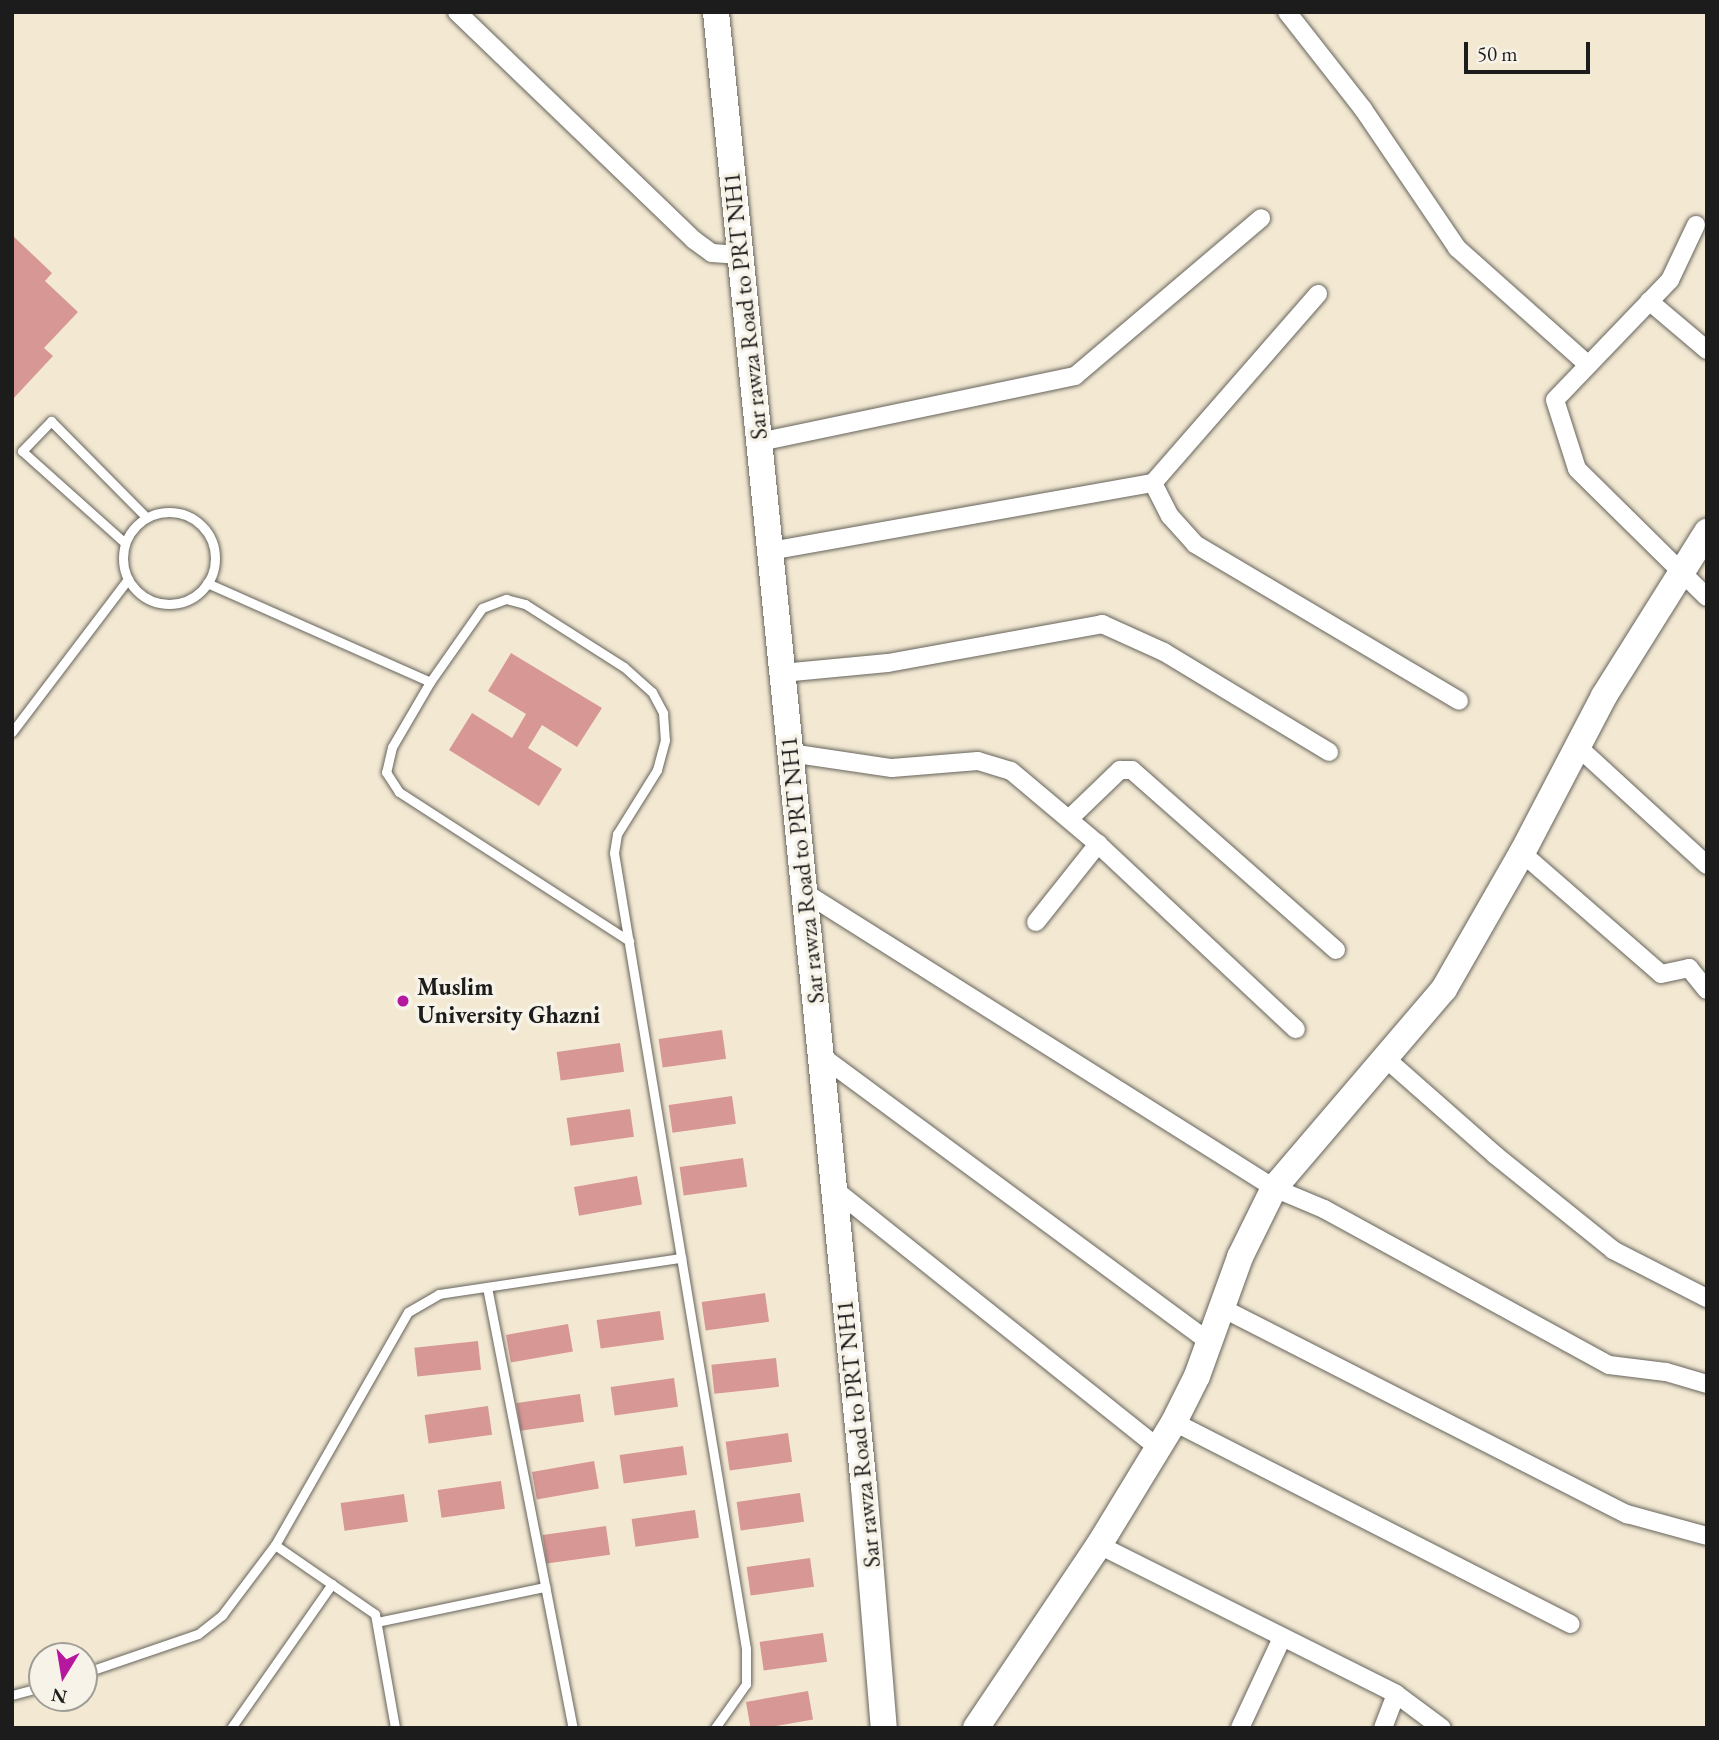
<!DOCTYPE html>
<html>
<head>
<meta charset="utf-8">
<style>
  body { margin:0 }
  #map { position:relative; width:1719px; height:1740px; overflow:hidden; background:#f3e9d3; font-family:"EB Garamond",serif }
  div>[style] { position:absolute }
  .building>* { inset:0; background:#d79795; transform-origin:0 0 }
  .roads { filter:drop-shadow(0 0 2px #67645c) drop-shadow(0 0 2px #67645c) }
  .lane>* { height:9px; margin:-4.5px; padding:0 4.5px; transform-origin:4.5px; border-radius:4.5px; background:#fff }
  .lane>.ring { margin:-4.5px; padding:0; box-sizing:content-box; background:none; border:9px solid #fff; border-radius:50% }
  .street>* { height:18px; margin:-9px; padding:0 9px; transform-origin:9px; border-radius:9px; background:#fff }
  .secondary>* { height:26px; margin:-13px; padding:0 13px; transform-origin:13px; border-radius:13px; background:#fff }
  .dots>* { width:19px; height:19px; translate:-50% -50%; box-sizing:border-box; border:4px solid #f7f3e8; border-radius:50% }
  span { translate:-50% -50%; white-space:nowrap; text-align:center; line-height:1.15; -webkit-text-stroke:7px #f7f3e8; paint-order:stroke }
  .street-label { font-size:24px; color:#1c1c1c }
  .poi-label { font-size:24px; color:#1c1c1c; font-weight:700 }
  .left { translate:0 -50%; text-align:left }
  .frame { position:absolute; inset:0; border:14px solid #1c1c1c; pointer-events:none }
  .north { position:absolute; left:28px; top:1642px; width:70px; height:70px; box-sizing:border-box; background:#f7f3e8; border:2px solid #9f9d96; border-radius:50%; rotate:191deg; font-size:19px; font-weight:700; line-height:28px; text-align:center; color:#1c1c1c }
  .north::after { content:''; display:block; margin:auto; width:24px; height:32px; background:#b5179e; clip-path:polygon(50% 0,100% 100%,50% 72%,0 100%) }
  .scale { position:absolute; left:1464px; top:42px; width:126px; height:32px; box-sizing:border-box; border:4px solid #1c1c1c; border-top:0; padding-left:9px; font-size:21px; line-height:24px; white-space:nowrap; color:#1c1c1c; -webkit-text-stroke:5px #f7f3e8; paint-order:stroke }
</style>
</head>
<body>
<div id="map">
  <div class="building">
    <i style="clip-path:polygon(12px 235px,52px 273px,45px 281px,78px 312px,44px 348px,53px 356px,12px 400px)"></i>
    <i style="clip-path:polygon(511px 653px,602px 708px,577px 747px,542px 725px,528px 748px,562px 769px,539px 806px,449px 750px,472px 713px,512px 738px,526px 714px,488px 691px)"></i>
    <i style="left:722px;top:1030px;width:29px;height:64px;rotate:82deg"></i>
    <i style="left:620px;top:1043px;width:29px;height:64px;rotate:82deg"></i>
    <i style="left:732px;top:1096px;width:28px;height:64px;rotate:82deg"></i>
    <i style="left:630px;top:1109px;width:28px;height:64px;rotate:82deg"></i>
    <i style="left:743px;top:1158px;width:29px;height:64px;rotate:82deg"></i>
    <i style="left:637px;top:1176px;width:29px;height:64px;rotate:80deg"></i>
    <i style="left:765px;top:1293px;width:29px;height:64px;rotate:82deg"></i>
    <i style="left:660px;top:1311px;width:29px;height:64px;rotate:82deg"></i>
    <i style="left:568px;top:1324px;width:28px;height:63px;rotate:80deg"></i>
    <i style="left:478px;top:1341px;width:29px;height:64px;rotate:84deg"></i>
    <i style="left:776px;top:1358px;width:29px;height:65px;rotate:84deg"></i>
    <i style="left:674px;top:1378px;width:29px;height:64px;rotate:82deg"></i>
    <i style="left:580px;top:1394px;width:28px;height:64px;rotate:82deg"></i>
    <i style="left:488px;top:1406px;width:29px;height:64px;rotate:82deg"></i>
    <i style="left:788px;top:1433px;width:29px;height:63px;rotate:82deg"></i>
    <i style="left:683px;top:1446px;width:29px;height:64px;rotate:82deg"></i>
    <i style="left:594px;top:1461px;width:28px;height:63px;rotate:80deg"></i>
    <i style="left:501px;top:1481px;width:28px;height:64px;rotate:82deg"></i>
    <i style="left:800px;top:1493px;width:29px;height:64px;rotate:82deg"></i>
    <i style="left:404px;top:1494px;width:28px;height:64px;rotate:82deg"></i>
    <i style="left:695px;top:1510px;width:28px;height:64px;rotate:82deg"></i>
    <i style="left:606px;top:1526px;width:29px;height:64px;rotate:82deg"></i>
    <i style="left:810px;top:1558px;width:29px;height:64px;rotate:82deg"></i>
    <i style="left:823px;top:1633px;width:29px;height:64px;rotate:82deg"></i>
    <i style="left:808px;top:1691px;width:29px;height:63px;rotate:80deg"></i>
  </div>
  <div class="roads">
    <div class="lane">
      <i class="ring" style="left:123px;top:512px;width:83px;height:83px"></i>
      <i style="left:125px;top:543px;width:138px;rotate:-138.2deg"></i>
      <i style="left:22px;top:451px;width:42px;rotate:-46deg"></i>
      <i style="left:51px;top:421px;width:135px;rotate:45.3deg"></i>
      <i style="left:207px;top:583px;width:244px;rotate:23.9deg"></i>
      <i style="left:430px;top:682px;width:75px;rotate:120.3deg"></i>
      <i style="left:392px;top:747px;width:26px;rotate:103deg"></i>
      <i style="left:386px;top:772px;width:24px;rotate:57deg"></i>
      <i style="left:399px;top:792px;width:274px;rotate:32.9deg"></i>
      <i style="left:430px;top:682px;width:90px;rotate:-54.9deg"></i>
      <i style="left:482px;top:608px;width:26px;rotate:-21deg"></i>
      <i style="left:506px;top:599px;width:20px;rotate:15deg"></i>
      <i style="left:525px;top:604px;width:117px;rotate:32.5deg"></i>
      <i style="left:624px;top:667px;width:38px;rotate:42deg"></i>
      <i style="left:652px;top:692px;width:24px;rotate:62deg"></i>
      <i style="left:663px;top:713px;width:27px;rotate:86deg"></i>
      <i style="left:665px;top:740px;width:31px;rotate:105deg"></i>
      <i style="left:657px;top:770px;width:75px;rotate:122deg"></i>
      <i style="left:617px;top:834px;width:19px;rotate:99deg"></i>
      <i style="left:614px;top:853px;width:807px;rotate:80.58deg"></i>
      <i style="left:746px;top:1649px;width:35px;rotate:90deg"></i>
      <i style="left:746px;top:1684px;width:54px;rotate:125.2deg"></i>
      <i style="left:12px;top:732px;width:192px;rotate:-52.8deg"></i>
      <i style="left:487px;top:1287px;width:449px;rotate:79deg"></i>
      <i style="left:275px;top:1545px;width:268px;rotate:-60.3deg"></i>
      <i style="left:408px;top:1312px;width:36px;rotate:-30deg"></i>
      <i style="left:439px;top:1294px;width:245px;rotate:-8.5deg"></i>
      <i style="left:377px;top:1622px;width:172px;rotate:-11.8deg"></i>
      <i style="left:84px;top:1673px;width:120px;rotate:-18.9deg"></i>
      <i style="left:198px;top:1634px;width:31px;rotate:-38deg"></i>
      <i style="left:222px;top:1615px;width:88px;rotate:-52.9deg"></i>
      <i style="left:275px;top:1545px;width:121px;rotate:34.6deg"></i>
      <i style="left:375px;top:1614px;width:116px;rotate:80deg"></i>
      <i style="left:12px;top:1695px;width:31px;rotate:-15deg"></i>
      <i style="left:231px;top:1728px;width:176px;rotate:-55deg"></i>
    </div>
    <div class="street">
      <i style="left:457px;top:12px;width:329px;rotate:43.9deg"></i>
      <i style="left:694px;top:240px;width:22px;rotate:36deg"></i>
      <i style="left:712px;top:253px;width:28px;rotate:4deg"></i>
      <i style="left:1287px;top:12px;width:123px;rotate:51.9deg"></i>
      <i style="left:1363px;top:109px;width:168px;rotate:55.9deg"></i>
      <i style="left:1457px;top:248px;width:174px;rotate:41.7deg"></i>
      <i style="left:1696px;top:225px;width:61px;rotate:115.3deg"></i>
      <i style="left:1670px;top:280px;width:166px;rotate:133.8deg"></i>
      <i style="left:1555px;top:400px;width:72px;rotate:72.3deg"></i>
      <i style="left:1577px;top:469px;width:182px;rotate:44.6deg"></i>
      <i style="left:1649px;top:301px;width:76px;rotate:40.2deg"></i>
      <i style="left:759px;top:442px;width:323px;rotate:-11.8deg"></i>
      <i style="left:1075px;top:376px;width:244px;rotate:-40.3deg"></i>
      <i style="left:1153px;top:483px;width:251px;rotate:-48.9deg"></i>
      <i style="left:770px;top:551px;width:389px;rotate:-10.1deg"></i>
      <i style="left:1153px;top:483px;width:37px;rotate:63deg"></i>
      <i style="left:1170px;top:516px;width:38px;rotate:48deg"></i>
      <i style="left:1195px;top:544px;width:307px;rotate:30.7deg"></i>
      <i style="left:782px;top:673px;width:106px;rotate:-5.4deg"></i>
      <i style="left:888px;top:663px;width:218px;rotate:-10.3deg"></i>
      <i style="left:1102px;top:624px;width:68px;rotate:24.3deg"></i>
      <i style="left:1164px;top:652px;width:193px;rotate:31.2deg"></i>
      <i style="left:1577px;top:746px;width:176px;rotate:42.5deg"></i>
      <i style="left:790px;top:753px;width:103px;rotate:8.4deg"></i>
      <i style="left:892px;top:768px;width:86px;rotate:-4.7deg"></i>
      <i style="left:978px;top:761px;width:34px;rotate:17deg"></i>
      <i style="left:1011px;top:771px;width:114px;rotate:40deg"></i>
      <i style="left:1098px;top:844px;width:271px;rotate:43.1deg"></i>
      <i style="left:1069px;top:819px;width:71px;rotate:-43.9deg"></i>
      <i style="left:1120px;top:770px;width:12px"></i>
      <i style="left:1132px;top:770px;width:272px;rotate:41.4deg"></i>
      <i style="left:1522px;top:853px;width:184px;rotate:41deg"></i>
      <i style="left:1661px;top:974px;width:29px;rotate:-12deg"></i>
      <i style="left:1689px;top:968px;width:28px;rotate:51deg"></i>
      <i style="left:804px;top:892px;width:555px;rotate:32.2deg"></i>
      <i style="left:1274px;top:1188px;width:54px;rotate:22.8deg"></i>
      <i style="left:1324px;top:1209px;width:325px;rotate:28.7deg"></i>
      <i style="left:1609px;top:1365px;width:57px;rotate:7deg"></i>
      <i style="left:1666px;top:1372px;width:43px;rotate:16.3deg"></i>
      <i style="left:1036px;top:922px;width:100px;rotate:-51.5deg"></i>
      <i style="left:820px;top:1055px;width:482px;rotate:36.4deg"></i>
      <i style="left:1384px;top:1057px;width:148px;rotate:41.4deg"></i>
      <i style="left:1495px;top:1155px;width:151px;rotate:38.8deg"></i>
      <i style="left:1613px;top:1250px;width:106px;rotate:27.1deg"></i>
      <i style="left:834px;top:1189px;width:415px;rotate:38.6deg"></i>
      <i style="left:1220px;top:1307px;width:457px;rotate:27deg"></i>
      <i style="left:1627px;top:1514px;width:83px;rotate:15.4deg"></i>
      <i style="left:1174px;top:1422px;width:445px;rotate:27deg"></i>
      <i style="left:1099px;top:1545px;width:332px;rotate:26.6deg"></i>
      <i style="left:1396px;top:1694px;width:57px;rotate:36.5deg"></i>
      <i style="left:1240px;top:1728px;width:99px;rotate:-65deg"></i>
      <i style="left:1383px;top:1728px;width:36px;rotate:-69deg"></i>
    </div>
    <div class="secondary">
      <i style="left:716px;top:12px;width:1482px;rotate:84.27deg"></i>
      <i style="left:864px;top:1487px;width:242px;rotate:85.3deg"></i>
      <i style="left:976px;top:1728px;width:220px;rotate:-56.1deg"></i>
      <i style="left:1099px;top:1545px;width:144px;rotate:-58.6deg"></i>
      <i style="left:1174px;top:1422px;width:51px;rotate:-63.4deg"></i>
      <i style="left:1197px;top:1376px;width:127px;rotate:-70.1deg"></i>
      <i style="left:1240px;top:1257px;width:77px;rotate:-63.8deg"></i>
      <i style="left:1274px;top:1188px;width:262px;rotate:-49.5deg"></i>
      <i style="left:1444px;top:989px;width:157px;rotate:-60.2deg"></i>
      <i style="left:1522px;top:853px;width:177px;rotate:-62.4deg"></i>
      <i style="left:1604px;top:696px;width:194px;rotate:-57.9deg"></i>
    </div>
  </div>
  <div class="dots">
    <i style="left:403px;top:1001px;background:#b5179e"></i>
  </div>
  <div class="street-label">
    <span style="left:745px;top:306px;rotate:-96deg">Sar rawza Road to PRT NH1</span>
    <span style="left:802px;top:870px;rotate:-96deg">Sar rawza Road to PRT NH1</span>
    <span style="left:858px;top:1434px;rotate:-96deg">Sar rawza Road to PRT NH1</span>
  </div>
  <div class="poi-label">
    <span class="left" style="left:417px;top:1001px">Muslim<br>University Ghazni</span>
  </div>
  <div class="frame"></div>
  <div class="north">N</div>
  <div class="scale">50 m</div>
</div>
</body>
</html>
